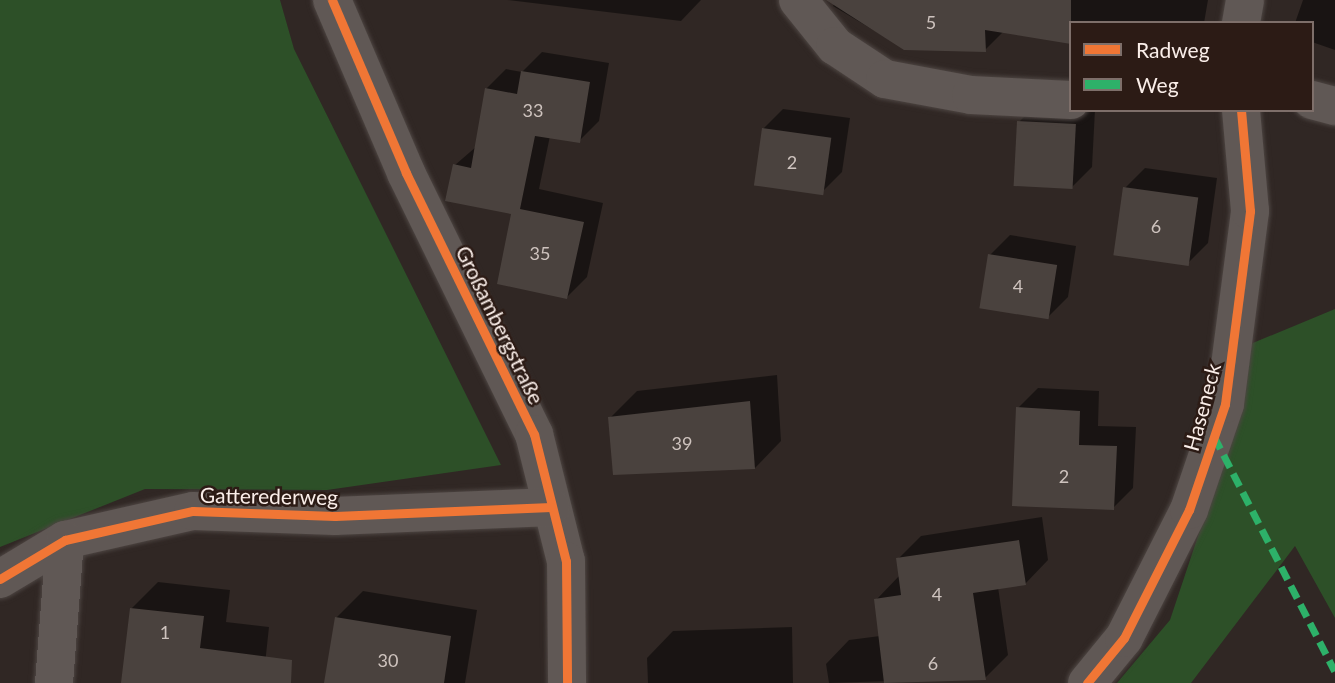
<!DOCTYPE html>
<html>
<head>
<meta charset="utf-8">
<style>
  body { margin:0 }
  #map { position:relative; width:1335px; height:683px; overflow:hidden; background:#302724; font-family:Lato,sans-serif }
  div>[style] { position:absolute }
  .green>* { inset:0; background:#2d5028 }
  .shadow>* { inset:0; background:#0007 }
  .building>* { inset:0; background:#4a423e; transform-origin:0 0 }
  .roads { filter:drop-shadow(0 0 2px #4d4542) drop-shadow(0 0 2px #4d4542) }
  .minor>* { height:38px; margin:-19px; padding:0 19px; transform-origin:19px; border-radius:19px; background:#605855 }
  .quiet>* { height:7px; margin-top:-3.5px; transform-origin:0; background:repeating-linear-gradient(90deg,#2db169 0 14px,transparent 0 21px) }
  .cycleway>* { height:9px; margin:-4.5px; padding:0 4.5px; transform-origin:4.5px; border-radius:4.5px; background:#f07635 }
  span { translate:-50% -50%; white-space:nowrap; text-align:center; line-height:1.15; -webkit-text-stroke:5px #2c1b15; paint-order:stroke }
  .number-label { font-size:18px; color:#cec3be }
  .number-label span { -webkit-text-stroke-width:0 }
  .street-label { font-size:21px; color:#faeee9 }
  .legend { position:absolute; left:1069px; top:21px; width:245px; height:91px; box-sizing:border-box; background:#2c1b15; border:2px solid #7e6f6a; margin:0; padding:9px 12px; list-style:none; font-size:21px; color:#faeee9 }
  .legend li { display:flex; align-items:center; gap:14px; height:35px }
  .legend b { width:35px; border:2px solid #7e6f6a }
</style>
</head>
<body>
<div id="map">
  <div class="green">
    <i style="clip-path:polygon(0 0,280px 0,294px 49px,501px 465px,327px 490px,145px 489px,0 547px)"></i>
    <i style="clip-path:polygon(1335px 309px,1335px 618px,1295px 546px,1191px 683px,1117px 683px,1170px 620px,1233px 431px,1248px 345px)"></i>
  </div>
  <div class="shadow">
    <i style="clip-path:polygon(507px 0,701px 0,681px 21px)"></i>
    <i style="clip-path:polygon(837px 0,1208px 0,1204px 23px,1071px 23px,1004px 31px,985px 50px,905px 49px,833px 6px)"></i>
    <i style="clip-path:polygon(1303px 0,1335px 0,1335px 50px,1312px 42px,1312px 23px,1295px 23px)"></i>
    <i style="clip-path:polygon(542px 52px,609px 63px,599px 121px,579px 141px,550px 136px,539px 189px,603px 203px,587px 277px,567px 297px,513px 213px,455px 165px,477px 146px,486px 89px,506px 69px,522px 72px)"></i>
    <i style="clip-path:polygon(1039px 102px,1095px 110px,1092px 167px,1072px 187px,1019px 122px)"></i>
    <i style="clip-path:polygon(783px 109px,850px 118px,842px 172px,822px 192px,763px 129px)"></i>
    <i style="clip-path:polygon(1145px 168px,1217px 178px,1208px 243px,1188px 263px,1125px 188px)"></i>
    <i style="clip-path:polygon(1010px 235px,1076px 246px,1068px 297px,1048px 317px,990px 255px)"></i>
    <i style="clip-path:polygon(777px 375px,781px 441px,755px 468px,610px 418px,637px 391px)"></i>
    <i style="clip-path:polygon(1038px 388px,1099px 391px,1098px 426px,1136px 427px,1133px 488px,1113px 508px,1018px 408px)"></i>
    <i style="clip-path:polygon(1042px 517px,1048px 560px,1025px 584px,998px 587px,1008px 655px,985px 678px,829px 683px,826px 664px,849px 640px,880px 636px,876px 600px,900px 575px,898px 559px,921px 536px)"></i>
    <i style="clip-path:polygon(158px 582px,230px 590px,226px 622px,269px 627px,263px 683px,123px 683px,131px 609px)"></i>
    <i style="clip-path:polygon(363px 591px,477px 610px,465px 683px,326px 683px,336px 618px)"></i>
    <i style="clip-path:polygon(792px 627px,793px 683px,648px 683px,647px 658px,673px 631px)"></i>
  </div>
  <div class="building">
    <i style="clip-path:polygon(826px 0,1071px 0,1071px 44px,985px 30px,986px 52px,904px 50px)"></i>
    <i style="clip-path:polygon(521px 71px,590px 82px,580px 143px,535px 136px,520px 209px,584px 222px,567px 299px,497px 284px,511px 214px,445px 201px,453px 164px,471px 168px,485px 88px,517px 94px)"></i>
    <i style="left:1017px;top:121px;width:59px;height:65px;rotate:3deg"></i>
    <i style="left:762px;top:128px;width:70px;height:58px;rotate:8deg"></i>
    <i style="left:1123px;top:187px;width:76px;height:69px;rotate:8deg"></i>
    <i style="left:988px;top:254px;width:70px;height:55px;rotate:9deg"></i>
    <i style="clip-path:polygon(750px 401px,755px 469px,613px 475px,608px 417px)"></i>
    <i style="clip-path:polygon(1016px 407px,1080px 411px,1079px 445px,1117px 446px,1114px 510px,1012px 506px)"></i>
    <i style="clip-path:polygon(1019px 540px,1026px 585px,973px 593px,986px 680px,884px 683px,874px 599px,901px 595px,896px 558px)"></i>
    <i style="clip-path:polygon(130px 608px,204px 616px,200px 648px,292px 660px,291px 683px,121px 683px)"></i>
    <i style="clip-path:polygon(335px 617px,451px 636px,444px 683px,324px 683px)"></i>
  </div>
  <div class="roads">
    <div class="minor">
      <i style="left:332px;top:0;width:188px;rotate:66.8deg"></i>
      <i style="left:406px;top:173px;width:291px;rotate:63.9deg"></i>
      <i style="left:534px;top:434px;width:131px;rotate:75.9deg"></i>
      <i style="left:566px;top:561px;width:122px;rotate:89.5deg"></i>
      <i style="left:798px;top:0;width:59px;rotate:51.2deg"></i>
      <i style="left:835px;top:46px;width:60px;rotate:33.4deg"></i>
      <i style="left:885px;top:79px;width:87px;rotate:10.5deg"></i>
      <i style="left:971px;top:95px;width:100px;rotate:2.9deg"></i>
      <i style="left:1241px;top:23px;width:23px;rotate:-80deg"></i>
      <i style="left:1312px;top:100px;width:24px;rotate:15deg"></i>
      <i style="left:0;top:579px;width:76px;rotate:-31deg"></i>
      <i style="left:65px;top:540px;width:131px;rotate:-12.8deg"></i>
      <i style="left:193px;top:511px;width:142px;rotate:2deg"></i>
      <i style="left:335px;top:516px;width:216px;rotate:-2.4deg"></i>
      <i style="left:54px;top:683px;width:143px;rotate:-85.6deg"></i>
      <i style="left:1087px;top:683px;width:58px;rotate:-50.6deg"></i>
      <i style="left:1124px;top:638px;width:144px;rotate:-63.1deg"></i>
      <i style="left:1189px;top:510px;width:112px;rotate:-71.2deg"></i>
      <i style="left:1225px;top:404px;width:195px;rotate:-82.6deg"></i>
      <i style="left:1250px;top:211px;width:101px;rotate:-95.1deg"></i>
    </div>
  </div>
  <div class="quiet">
    <i style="left:1214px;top:436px;width:264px;rotate:62.8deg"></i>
  </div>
  <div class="cycleway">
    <i style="left:332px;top:0;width:188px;rotate:66.8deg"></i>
    <i style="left:406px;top:173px;width:291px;rotate:63.9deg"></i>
    <i style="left:534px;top:434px;width:131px;rotate:75.9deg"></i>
    <i style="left:566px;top:561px;width:122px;rotate:89.5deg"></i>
    <i style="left:0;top:579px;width:76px;rotate:-31deg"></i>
    <i style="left:65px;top:540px;width:131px;rotate:-12.8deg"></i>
    <i style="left:193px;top:511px;width:142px;rotate:2deg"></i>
    <i style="left:335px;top:516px;width:216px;rotate:-2.4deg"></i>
    <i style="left:1087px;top:683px;width:58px;rotate:-50.6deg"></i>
    <i style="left:1124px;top:638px;width:144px;rotate:-63.1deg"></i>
    <i style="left:1189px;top:510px;width:112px;rotate:-71.2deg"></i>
    <i style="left:1225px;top:404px;width:195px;rotate:-82.6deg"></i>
    <i style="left:1250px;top:211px;width:101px;rotate:-95.1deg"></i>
  </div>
  <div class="number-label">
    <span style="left:931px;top:22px">5</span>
    <span style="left:533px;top:110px">33</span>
    <span style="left:792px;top:162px">2</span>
    <span style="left:1156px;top:226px">6</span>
    <span style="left:540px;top:253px">35</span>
    <span style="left:1018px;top:286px">4</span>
    <span style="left:682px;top:443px">39</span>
    <span style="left:1064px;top:476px">2</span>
    <span style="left:937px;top:594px">4</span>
    <span style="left:165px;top:632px">1</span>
    <span style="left:388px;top:660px">30</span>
    <span style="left:933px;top:663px">6</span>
  </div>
  <div class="street-label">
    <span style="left:500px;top:325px;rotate:64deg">Großambergstraße</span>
    <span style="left:1202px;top:407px;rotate:-75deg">Haseneck</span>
    <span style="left:269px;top:496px;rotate:1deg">Gatterederweg</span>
  </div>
  <ul class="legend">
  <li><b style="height:9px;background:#f07635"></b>Radweg</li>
  <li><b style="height:9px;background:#2db169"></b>Weg</li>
  </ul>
</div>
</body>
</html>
